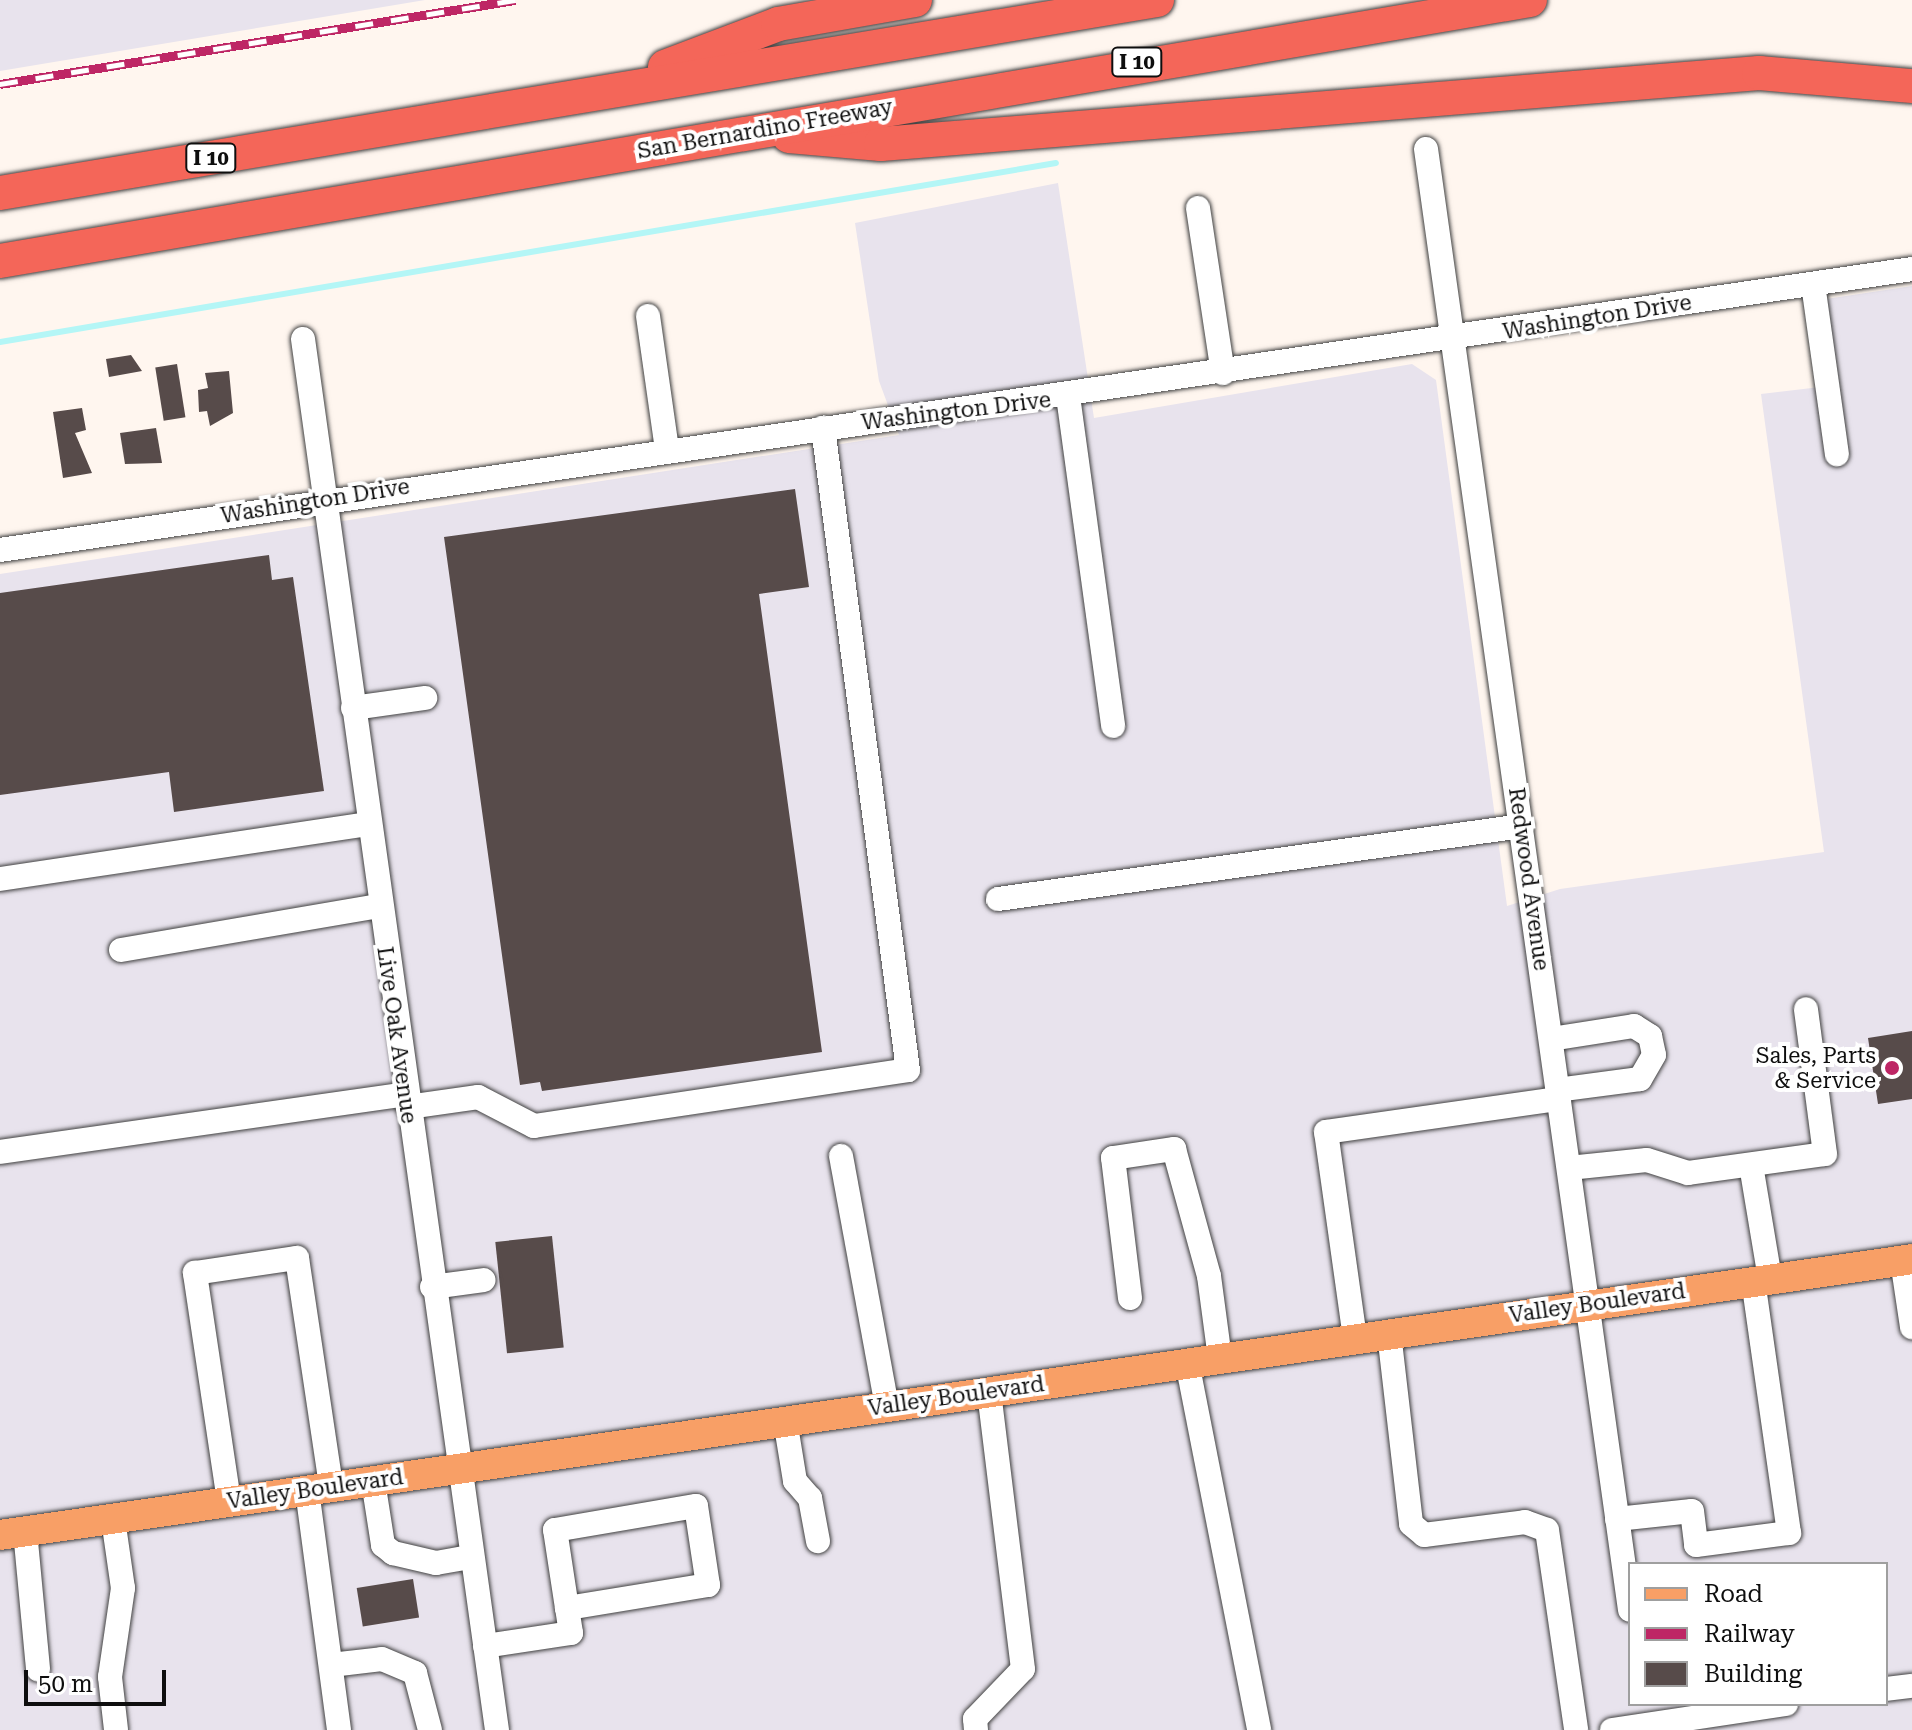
<!DOCTYPE html>
<html>
<head>
<meta charset="utf-8">
<style>
  body { margin:0 }
  #map { position:relative; width:1912px; height:1730px; overflow:hidden; background:#fff6ef; font-family:"Roboto Serif",serif }
  div>[style] { position:absolute }
  .industrial>* { inset:0; background:#e8e3ed }
  .stream>* { height:6px; margin:-3px; padding:0 3px; transform-origin:3px; border-radius:3px; background:#b4f6f6 }
  .building>* { inset:0; background:#574b4a; transform-origin:0 0 }
  .roads { filter:drop-shadow(0 0 2px #414141) drop-shadow(0 0 2px #414141) }
  .minor>* { height:24px; margin:-12px; padding:0 12px; transform-origin:12px; border-radius:12px; background:#fff }
  .major>* { height:30px; margin:-15px; padding:0 15px; transform-origin:15px; border-radius:15px; background:#f89f66 }
  .highway>* { height:34px; margin:-17px; padding:0 17px; transform-origin:17px; border-radius:17px; background:#f46659 }
  .rail>* { height:9px; margin-top:-4.5px; transform-origin:0; background:repeating-linear-gradient(90deg,#fff 0 18px,#be2665 0 36px); box-sizing:border-box; border-block:2px solid #be2665 }
  .dots>* { width:22px; height:22px; translate:-50% -50%; box-sizing:border-box; border:4px solid #fff; border-radius:50% }
  span { translate:-50% -50%; white-space:nowrap; text-align:center; line-height:1.15; -webkit-text-stroke:8px #fff; paint-order:stroke }
  .shield-label span { padding:2px 6px; background:#fff; border:2px solid; border-radius:6px; -webkit-text-stroke-width:0 }
  .shield-label { font-size:20px; color:#0e0e0e; font-weight:700 }
  .street-label { font-size:22px; color:#0e0e0e }
  .poi-label { font-size:22px; color:#0e0e0e }
  .right { translate:-100% -50%; text-align:right }
  .legend { position:absolute; left:1628px; top:1562px; width:260px; height:144px; box-sizing:border-box; background:#fff; border:2px solid #9f9f9f; margin:0; padding:10px 14px; list-style:none; font-size:24px; color:#0e0e0e }
  .legend li { display:flex; align-items:center; gap:16px; height:40px }
  .legend b { width:40px; border:2px solid #9f9f9f }
  .scale { position:absolute; left:24px; top:1670px; width:142px; height:36px; box-sizing:border-box; border:4px solid #0e0e0e; border-top:0; padding-left:10px; font-size:24px; line-height:28px; white-space:nowrap; color:#0e0e0e; -webkit-text-stroke:6px #fff; paint-order:stroke }
</style>
</head>
<body>
<div id="map">
  <div class="industrial">
    <i style="clip-path:polygon(0 0,425px 0,0 71px)"></i>
    <i style="clip-path:polygon(evenodd,1058px 183px,1094px 418px,1412px 364px,1436px 380px,1507px 906px,1560px 889px,1824px 852px,1761px 394px,1837px 385px,1826px 299px,1912px 286px,1912px 1730px,0 1730px,0 574px,899px 435px,879px 381px,855px 223px,1058px 183px,1630px 1564px,1886px 1564px,1886px 1704px,1630px 1704px,1630px 1564px)"></i>
  </div>
  <div class="stream">
    <i style="left:0;top:342px;width:1071px;rotate:-9.62deg"></i>
  </div>
  <div class="building">
    <i style="clip-path:polygon(131px 355px,142px 371px,109px 377px,106px 359px)"></i>
    <i style="left:177px;top:364px;width:54px;height:22px;rotate:81deg"></i>
    <i style="clip-path:polygon(229px 371px,233px 413px,210px 426px,207px 411px,199px 412px,198px 390px,208px 388px,205px 373px)"></i>
    <i style="clip-path:polygon(82px 408px,86px 430px,75px 433px,92px 473px,63px 478px,53px 412px)"></i>
    <i style="clip-path:polygon(156px 428px,162px 463px,125px 464px,120px 433px)"></i>
    <i style="clip-path:polygon(795px 489px,809px 587px,759px 594px,822px 1052px,542px 1091px,540px 1082px,520px 1085px,444px 537px)"></i>
    <i style="clip-path:polygon(269px 555px,272px 580px,293px 577px,324px 791px,174px 812px,169px 772px,0 795px,0 593px)"></i>
    <i style="clip-path:polygon(1912px 1031px,1912px 1099px,1878px 1104px,1868px 1038px)"></i>
    <i style="left:552px;top:1236px;width:112px;height:57px;rotate:84deg"></i>
    <i style="left:413px;top:1579px;width:39px;height:57px;rotate:81deg"></i>
  </div>
  <div class="roads">
    <div class="minor">
      <i style="left:1426px;top:149px;width:1475px;rotate:82.05deg"></i>
      <i style="left:1198px;top:208px;width:167px;rotate:81.4deg"></i>
      <i style="left:1813px;top:284px;width:172px;rotate:82deg"></i>
      <i style="left:648px;top:316px;width:134px;rotate:81.9deg"></i>
      <i style="left:303px;top:339px;width:1404px;rotate:82.06deg"></i>
      <i style="left:1068px;top:396px;width:333px;rotate:82.2deg"></i>
      <i style="left:0;top:550px;width:1933px;rotate:-8.36deg"></i>
      <i style="left:353px;top:708px;width:73px;rotate:-7.9deg"></i>
      <i style="left:0;top:879px;width:373px;rotate:-8.5deg"></i>
      <i style="left:998px;top:899px;width:529px;rotate:-7.93deg"></i>
      <i style="left:121px;top:950px;width:262px;rotate:-9.7deg"></i>
      <i style="left:1551px;top:1039px;width:84px;rotate:-8.9deg"></i>
      <i style="left:1634px;top:1026px;width:19px;rotate:32deg"></i>
      <i style="left:1650px;top:1036px;width:19px;rotate:78deg"></i>
      <i style="left:1654px;top:1055px;width:28px;rotate:120deg"></i>
      <i style="left:1640px;top:1079px;width:83px;rotate:172.4deg"></i>
      <i style="left:408px;top:1107px;width:71px;rotate:-8.1deg"></i>
      <i style="left:478px;top:1097px;width:63px;rotate:27.4deg"></i>
      <i style="left:534px;top:1126px;width:378px;rotate:-8.5deg"></i>
      <i style="left:908px;top:1070px;width:648px;rotate:-97.54deg"></i>
      <i style="left:0;top:1152px;width:409px;rotate:-8.1deg"></i>
      <i style="left:841px;top:1156px;width:254px;rotate:79.6deg"></i>
      <i style="left:1751px;top:1165px;width:116px;rotate:80.5deg"></i>
      <i style="left:1569px;top:1168px;width:78px;rotate:-5.9deg"></i>
      <i style="left:1647px;top:1160px;width:43px;rotate:17.6deg"></i>
      <i style="left:1688px;top:1173px;width:138px;rotate:-7.9deg"></i>
      <i style="left:1825px;top:1154px;width:146px;rotate:-97.5deg"></i>
      <i style="left:1902px;top:1260px;width:68px;rotate:81.5deg"></i>
      <i style="left:432px;top:1287px;width:52px;rotate:-7.7deg"></i>
      <i style="left:1130px;top:1298px;width:141px;rotate:-96.9deg"></i>
      <i style="left:1113px;top:1158px;width:62px;rotate:-8.4deg"></i>
      <i style="left:1174px;top:1149px;width:132px;rotate:74.6deg"></i>
      <i style="left:1209px;top:1276px;width:83px;rotate:82.4deg"></i>
      <i style="left:1389px;top:1333px;width:192px;rotate:83.4deg"></i>
      <i style="left:1411px;top:1524px;width:17px;rotate:40deg"></i>
      <i style="left:1424px;top:1535px;width:102px;rotate:-7.3deg"></i>
      <i style="left:1525px;top:1522px;width:23px;rotate:20deg"></i>
      <i style="left:1547px;top:1530px;width:202px;rotate:81.7deg"></i>
      <i style="left:1355px;top:1338px;width:208px;rotate:-98deg"></i>
      <i style="left:1326px;top:1132px;width:235px;rotate:-8.1deg"></i>
      <i style="left:1187px;top:1362px;width:375px;rotate:78.9deg"></i>
      <i style="left:785px;top:1420px;width:62px;rotate:80.7deg"></i>
      <i style="left:795px;top:1481px;width:23px;rotate:49deg"></i>
      <i style="left:810px;top:1498px;width:44px;rotate:79.5deg"></i>
      <i style="left:373px;top:1481px;width:65px;rotate:81.1deg"></i>
      <i style="left:383px;top:1545px;width:13px;rotate:39deg"></i>
      <i style="left:393px;top:1553px;width:44px;rotate:13.1deg"></i>
      <i style="left:436px;top:1563px;width:35px;rotate:-10deg"></i>
      <i style="left:307px;top:1490px;width:242px;rotate:82.4deg"></i>
      <i style="left:229px;top:1501px;width:231px;rotate:-98.5deg"></i>
      <i style="left:195px;top:1273px;width:103px;rotate:-8.4deg"></i>
      <i style="left:297px;top:1258px;width:231px;rotate:81.5deg"></i>
      <i style="left:113px;top:1519px;width:70px;rotate:81.8deg"></i>
      <i style="left:123px;top:1588px;width:90px;rotate:98.3deg"></i>
      <i style="left:110px;top:1677px;width:53px;rotate:83.5deg"></i>
      <i style="left:1617px;top:1519px;width:75px;rotate:-6.1deg"></i>
      <i style="left:1692px;top:1511px;width:34px;rotate:83deg"></i>
      <i style="left:1696px;top:1545px;width:94px;rotate:-7.4deg"></i>
      <i style="left:1789px;top:1533px;width:255px;rotate:-98.1deg"></i>
      <i style="left:25px;top:1531px;width:139px;rotate:84.6deg"></i>
      <i style="left:485px;top:1646px;width:87px;rotate:-8.6deg"></i>
      <i style="left:571px;top:1633px;width:25px;rotate:-99deg"></i>
      <i style="left:567px;top:1608px;width:79px;rotate:-98.7deg"></i>
      <i style="left:555px;top:1530px;width:143px;rotate:-9.7deg"></i>
      <i style="left:696px;top:1506px;width:80px;rotate:81.4deg"></i>
      <i style="left:708px;top:1585px;width:143px;rotate:170.7deg"></i>
      <i style="left:331px;top:1665px;width:51px;rotate:-6.7deg"></i>
      <i style="left:382px;top:1659px;width:36px;rotate:23deg"></i>
      <i style="left:415px;top:1673px;width:59px;rotate:75.3deg"></i>
      <i style="left:1886px;top:1689px;width:26px;rotate:-7deg"></i>
      <i style="left:976px;top:1730px;width:11px;rotate:-95deg"></i>
      <i style="left:975px;top:1719px;width:69px;rotate:-46.2deg"></i>
      <i style="left:1023px;top:1669px;width:280px;rotate:-97deg"></i>
      <i style="left:1612px;top:1730px;width:176px;rotate:-8.5deg"></i>
    </div>
    <div class="major">
      <i style="left:0;top:1535px;width:1932px;rotate:-8.21deg"></i>
    </div>
    <div class="highway">
      <i style="left:665px;top:67px;width:121px;rotate:-20.8deg"></i>
      <i style="left:778px;top:24px;width:139px;rotate:-9.9deg"></i>
      <i style="left:789px;top:136px;width:92px;rotate:5deg"></i>
      <i style="left:881px;top:144px;width:881px;rotate:-4.62deg"></i>
      <i style="left:1759px;top:73px;width:154px;rotate:4.9deg"></i>
      <i style="left:0;top:193px;width:1173px;rotate:-9.47deg"></i>
      <i style="left:0;top:261px;width:1552px;rotate:-9.68deg"></i>
    </div>
  </div>
  <div class="rail">
    <i style="left:0;top:84px;width:522px;rotate:-9.26deg"></i>
  </div>
  <div class="dots">
    <i style="left:1892px;top:1068px;background:#be2665"></i>
  </div>
  <div class="shield-label">
    <span style="left:1137px;top:62px">I 10</span>
    <span style="left:211px;top:158px">I 10</span>
  </div>
  <div class="street-label">
    <span style="left:765px;top:129px;rotate:-10deg">San Bernardino Freeway</span>
    <span style="left:1597px;top:317px;rotate:-9deg">Washington Drive</span>
    <span style="left:956px;top:411px;rotate:-7deg">Washington Drive</span>
    <span style="left:315px;top:501px;rotate:-9deg">Washington Drive</span>
    <span style="left:1529px;top:879px;rotate:82deg">Redwood Avenue</span>
    <span style="left:397px;top:1035px;rotate:82deg">Live Oak Avenue</span>
    <span style="left:1597px;top:1303px;rotate:-8deg">Valley Boulevard</span>
    <span style="left:956px;top:1396px;rotate:-8deg">Valley Boulevard</span>
    <span style="left:315px;top:1489px;rotate:-8deg">Valley Boulevard</span>
  </div>
  <div class="poi-label">
    <span class="right" style="left:1876px;top:1068px">Sales, Parts<br>&amp; Service</span>
  </div>
  <ul class="legend">
  <li><b style="height:10px;background:#f89f66"></b>Road</li>
  <li><b style="height:10px;background:#be2665"></b>Railway</li>
  <li><b style="height:22px;background:#574b4a"></b>Building</li>
  </ul>
  <div class="scale">50 m</div>
</div>
</body>
</html>
